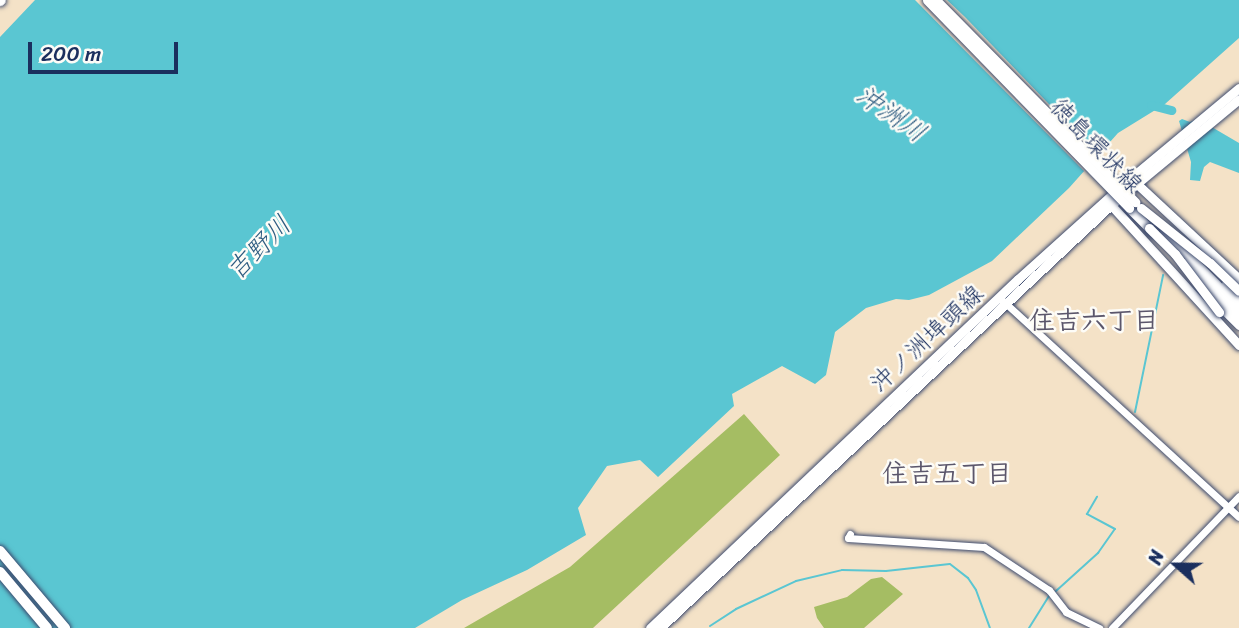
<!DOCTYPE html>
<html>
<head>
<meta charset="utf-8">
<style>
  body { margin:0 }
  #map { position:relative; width:1239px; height:628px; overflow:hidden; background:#f4e2c7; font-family:Sriracha,"Klee One",sans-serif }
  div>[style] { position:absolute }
  .green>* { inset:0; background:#a5bd63 }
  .water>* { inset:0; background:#5ac6d2 }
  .pier>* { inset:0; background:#f4e2c7 }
  .stream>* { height:2px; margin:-1px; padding:0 1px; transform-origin:1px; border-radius:1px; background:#5ac6d2 }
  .river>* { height:9px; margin:-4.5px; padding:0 4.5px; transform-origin:4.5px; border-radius:4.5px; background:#5ac6d2 }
  .roads { filter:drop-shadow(0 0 2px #3c4a6e) drop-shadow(0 0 2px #3c4a6e) }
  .minor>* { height:7px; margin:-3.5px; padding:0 3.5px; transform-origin:3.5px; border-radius:3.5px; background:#fff }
  .major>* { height:9px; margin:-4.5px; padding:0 4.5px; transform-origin:4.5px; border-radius:4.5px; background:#fff }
  .highway>* { height:10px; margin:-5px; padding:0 5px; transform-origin:5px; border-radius:5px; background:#fff }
  .bridges { filter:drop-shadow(0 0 2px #3c4a6e) drop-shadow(0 0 2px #3c4a6e) }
  .major-bridge>* { height:9px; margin:-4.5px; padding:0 4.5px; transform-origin:4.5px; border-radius:4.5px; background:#fff }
  span { translate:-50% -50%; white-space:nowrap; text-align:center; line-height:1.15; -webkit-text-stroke:5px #fdfcf7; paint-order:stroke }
  .street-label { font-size:24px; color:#1b2f5e }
  .water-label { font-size:26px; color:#2e5c81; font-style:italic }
  .neighbourhood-label { font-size:26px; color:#5b566b; font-weight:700 }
  .north { position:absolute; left:1141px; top:530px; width:70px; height:70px; -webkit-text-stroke:5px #fdfcf7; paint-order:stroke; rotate:291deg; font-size:19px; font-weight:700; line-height:28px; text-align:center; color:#1b2f5e }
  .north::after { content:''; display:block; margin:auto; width:24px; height:32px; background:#1b2f5e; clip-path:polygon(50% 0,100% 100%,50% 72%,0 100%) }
  .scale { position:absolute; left:28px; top:42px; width:150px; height:32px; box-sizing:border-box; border:4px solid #1b2f5e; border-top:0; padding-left:9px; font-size:21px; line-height:24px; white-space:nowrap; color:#1b2f5e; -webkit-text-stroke:5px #fdfcf7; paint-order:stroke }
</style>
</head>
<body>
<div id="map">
  <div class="green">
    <i style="clip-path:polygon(744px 414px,780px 455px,593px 628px,464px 628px,570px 567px)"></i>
    <i style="clip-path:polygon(882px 577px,903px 594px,864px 628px,824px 628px,817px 618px,814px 607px,847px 597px,871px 579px)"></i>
  </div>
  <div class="water">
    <i style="clip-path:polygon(35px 0,1239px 0,1239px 38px,1165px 104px,1118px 133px,1069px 188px,992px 261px,929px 295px,909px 300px,896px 299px,866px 308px,835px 332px,826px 375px,815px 384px,782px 366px,732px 394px,734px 406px,658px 477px,640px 460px,607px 466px,578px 508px,586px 535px,527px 570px,462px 600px,415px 628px,0 628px,0 37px)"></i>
    <i style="clip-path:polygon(1182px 119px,1190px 122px,1198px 119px,1239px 143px,1239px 173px,1210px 162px,1204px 167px,1200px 181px,1190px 180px,1191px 162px,1179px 121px)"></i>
  </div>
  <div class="pier">
    <i style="clip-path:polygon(915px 0,947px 0,965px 17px,1101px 158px,1087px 174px)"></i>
  </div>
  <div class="stream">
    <i style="left:1135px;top:412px;width:140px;rotate:-78.4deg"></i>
    <i style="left:1056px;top:591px;width:57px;rotate:-42.1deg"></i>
    <i style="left:1098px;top:553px;width:29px;rotate:-55deg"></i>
    <i style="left:1115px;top:529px;width:32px;rotate:-152deg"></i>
    <i style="left:1087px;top:514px;width:20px;rotate:-60deg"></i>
    <i style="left:710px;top:626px;width:31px;rotate:-33deg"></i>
    <i style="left:736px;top:609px;width:66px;rotate:-25deg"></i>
    <i style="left:796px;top:581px;width:47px;rotate:-13.4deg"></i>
    <i style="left:842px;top:570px;width:44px;rotate:1.3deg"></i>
    <i style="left:886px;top:571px;width:64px;rotate:-6.2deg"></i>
    <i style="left:950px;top:564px;width:23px;rotate:38deg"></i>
    <i style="left:968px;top:578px;width:14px;rotate:56deg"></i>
    <i style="left:976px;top:590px;width:40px;rotate:69.8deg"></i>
    <i style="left:1029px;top:628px;width:38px;rotate:-58deg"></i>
  </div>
  <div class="river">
    <i style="left:1151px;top:105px;width:21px;rotate:14deg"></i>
  </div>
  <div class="roads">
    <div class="minor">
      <i style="left:1002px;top:300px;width:321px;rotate:42.5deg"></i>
      <i style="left:850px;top:534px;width:4px;rotate:117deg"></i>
      <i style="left:848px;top:538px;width:136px;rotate:3.8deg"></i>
      <i style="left:984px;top:547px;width:78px;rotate:33.5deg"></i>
      <i style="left:1049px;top:590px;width:28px;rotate:52deg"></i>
      <i style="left:1066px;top:612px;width:37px;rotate:26deg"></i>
      <i style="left:1112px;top:628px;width:183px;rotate:-46.1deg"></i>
    </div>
    <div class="major">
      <i style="left:0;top:1px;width:1px;rotate:-45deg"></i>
      <i style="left:1131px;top:182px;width:5px;rotate:11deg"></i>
      <i style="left:1136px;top:183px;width:141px;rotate:43deg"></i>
      <i style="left:1110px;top:200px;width:5px;rotate:79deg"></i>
      <i style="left:1111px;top:205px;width:190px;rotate:47.6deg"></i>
      <i style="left:1129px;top:208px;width:34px;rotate:45deg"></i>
      <i style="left:1164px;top:231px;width:107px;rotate:45.4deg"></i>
      <i style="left:1185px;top:263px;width:76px;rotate:45deg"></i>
      <i style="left:1226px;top:284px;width:18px;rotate:45deg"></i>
      <i style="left:1213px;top:299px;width:37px;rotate:45deg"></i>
      <i style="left:650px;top:628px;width:507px;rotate:-43.48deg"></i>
      <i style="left:1018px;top:279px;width:145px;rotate:-41.9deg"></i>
      <i style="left:1126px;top:182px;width:147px;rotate:-39.8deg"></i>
      <i style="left:660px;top:628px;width:618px;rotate:-43.17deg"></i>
      <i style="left:1111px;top:205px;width:166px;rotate:-39.6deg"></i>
    </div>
    <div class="highway">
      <i style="left:0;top:551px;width:101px;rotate:49.8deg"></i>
      <i style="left:0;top:572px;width:73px;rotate:50deg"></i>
    </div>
  </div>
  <div class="bridges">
    <div class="major-bridge">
      <i style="left:927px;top:0;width:290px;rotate:45.8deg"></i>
      <i style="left:936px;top:0;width:284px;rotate:45.4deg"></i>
      <i style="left:1141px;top:208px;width:88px;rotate:38.6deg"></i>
      <i style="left:1210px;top:263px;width:40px;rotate:44deg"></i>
      <i style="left:1149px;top:228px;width:37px;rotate:45deg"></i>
      <i style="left:1175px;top:254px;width:73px;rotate:52.8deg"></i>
    </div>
  </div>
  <div class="street-label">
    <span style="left:1096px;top:146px;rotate:46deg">徳島環状線</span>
    <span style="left:927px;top:339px;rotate:-43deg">沖ノ洲埠頭線</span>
  </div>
  <div class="water-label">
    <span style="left:891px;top:114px;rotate:35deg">沖洲川</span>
    <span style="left:259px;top:248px;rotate:-45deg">吉野川</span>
  </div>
  <div class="neighbourhood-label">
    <span style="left:1094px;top:321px">住吉六丁目</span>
    <span style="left:947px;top:474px">住吉五丁目</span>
  </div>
  <div class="north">N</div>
  <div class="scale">200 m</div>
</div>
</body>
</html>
